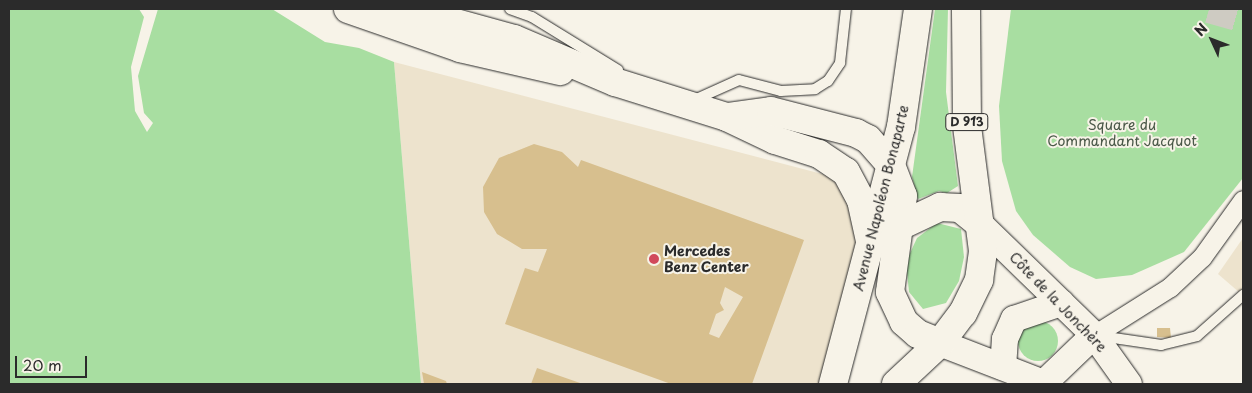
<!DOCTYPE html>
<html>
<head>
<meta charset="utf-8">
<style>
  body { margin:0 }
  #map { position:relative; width:1252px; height:393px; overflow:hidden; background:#f7f3e8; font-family:"Playpen Sans",sans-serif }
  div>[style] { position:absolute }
  .built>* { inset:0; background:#ede3cd }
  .green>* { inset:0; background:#a8dea1 }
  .round { border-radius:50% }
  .building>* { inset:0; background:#d7bf8e }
  .highway-tunnel>* { height:28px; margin-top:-14px; transform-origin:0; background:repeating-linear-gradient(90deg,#cecbc2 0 28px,transparent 0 42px) }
  .roads { filter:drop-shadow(0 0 1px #2b2b2b) drop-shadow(0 0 1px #2b2b2b) }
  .lane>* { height:10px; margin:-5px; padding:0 5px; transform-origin:5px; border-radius:5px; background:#f7f3e8 }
  .street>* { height:19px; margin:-9.5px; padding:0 9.5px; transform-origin:9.5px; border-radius:9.5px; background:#f7f3e8 }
  .secondary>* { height:26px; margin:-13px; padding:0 13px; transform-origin:13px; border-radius:13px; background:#f7f3e8 }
  .primary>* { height:28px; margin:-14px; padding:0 14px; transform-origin:14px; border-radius:14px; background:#f7f3e8 }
  .highway>* { height:28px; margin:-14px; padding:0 14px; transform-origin:14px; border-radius:14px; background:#f7f3e8 }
  .dots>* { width:14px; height:14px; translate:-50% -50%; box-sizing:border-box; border:2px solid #f7f3e8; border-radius:50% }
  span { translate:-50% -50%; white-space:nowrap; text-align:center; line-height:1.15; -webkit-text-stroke:4px #f7f3e8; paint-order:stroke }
  .shield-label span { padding:1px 4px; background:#f7f3e8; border:1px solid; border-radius:4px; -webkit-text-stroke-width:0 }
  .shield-label { font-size:12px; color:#2b2b2b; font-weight:700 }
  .park-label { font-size:14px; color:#4a5848 }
  .street-label { font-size:14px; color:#2b2b2b }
  .poi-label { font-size:14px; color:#2b2b2b; font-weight:700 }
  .left { translate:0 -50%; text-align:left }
  .frame { position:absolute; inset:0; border:10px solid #2b2b2b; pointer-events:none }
  .north { position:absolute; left:1187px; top:15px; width:50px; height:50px; -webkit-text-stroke:4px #f7f3e8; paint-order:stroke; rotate:313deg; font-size:14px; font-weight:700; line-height:20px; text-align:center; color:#2b2b2b }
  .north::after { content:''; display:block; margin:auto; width:18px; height:22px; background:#2b2b2b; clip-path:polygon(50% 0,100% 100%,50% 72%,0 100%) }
  .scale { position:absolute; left:15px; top:356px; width:72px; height:22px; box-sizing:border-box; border:2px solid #2b2b2b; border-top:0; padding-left:6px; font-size:15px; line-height:18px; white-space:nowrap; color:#2b2b2b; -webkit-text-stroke:4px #f7f3e8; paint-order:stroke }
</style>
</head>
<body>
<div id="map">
  <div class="built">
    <i style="clip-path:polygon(394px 62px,906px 196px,835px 384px,421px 384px)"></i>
    <i style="clip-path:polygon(1243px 238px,1243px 290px,1240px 293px,1218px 274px)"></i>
  </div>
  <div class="green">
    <i style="clip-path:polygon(9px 9px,139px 9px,144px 17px,131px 67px,135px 111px,147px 132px,153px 123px,144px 113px,138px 76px,158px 9px,272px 9px,325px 42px,359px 48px,394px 62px,421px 384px,9px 384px)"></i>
    <i style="clip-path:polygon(935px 9px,948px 9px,946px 92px,958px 186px,947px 193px,939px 191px,918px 199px,912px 177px)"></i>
    <i style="clip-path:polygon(1011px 9px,1243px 9px,1243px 178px,1184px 252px,1132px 275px,1096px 279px,1070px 267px,1033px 235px,1016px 211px,1002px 161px,999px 106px)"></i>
    <i style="clip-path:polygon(937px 223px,961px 229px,964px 257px,959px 281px,946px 303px,923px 309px,909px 292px,906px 262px,917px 238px)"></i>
    <i class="round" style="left:1018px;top:321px;width:40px;height:40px"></i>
  </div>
  <div class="building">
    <i style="clip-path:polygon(evenodd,534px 144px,562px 152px,578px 167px,581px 160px,804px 240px,752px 384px,671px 384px,505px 324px,525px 268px,538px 272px,547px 249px,522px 249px,497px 234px,484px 212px,483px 187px,499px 158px,534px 144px,725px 287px,743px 297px,719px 338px,709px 334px,716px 314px,724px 310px,720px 303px,725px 287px)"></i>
    <i style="clip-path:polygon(1157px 328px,1170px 328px,1171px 338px,1157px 337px)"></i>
    <i style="clip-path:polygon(537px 368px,583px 384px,531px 384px)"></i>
    <i style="clip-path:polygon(422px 372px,446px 381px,447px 384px,424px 384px)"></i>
  </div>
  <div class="highway-tunnel">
    <i style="left:1209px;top:9px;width:35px;rotate:16deg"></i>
  </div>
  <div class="roads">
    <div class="lane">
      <i style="left:510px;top:9px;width:23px;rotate:20deg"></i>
      <i style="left:532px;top:17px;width:101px;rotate:31.6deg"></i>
      <i style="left:692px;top:101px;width:51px;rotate:-24.1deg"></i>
      <i style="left:739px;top:80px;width:43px;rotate:14.7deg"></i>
      <i style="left:781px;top:91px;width:34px;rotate:-3deg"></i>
      <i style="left:815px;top:89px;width:15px;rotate:-32deg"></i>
      <i style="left:828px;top:81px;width:22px;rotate:-56deg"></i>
      <i style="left:840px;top:63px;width:54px;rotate:-83.7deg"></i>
      <i style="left:1100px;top:336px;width:62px;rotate:8.4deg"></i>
      <i style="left:1161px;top:345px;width:37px;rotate:-14deg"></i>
      <i style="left:1197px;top:336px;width:62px;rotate:-41.7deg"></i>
    </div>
    <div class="street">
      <i style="left:1094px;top:335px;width:90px;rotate:-32.3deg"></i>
      <i style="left:1170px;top:287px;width:44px;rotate:-43.2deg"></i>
      <i style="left:1202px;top:257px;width:70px;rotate:-54.3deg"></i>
    </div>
    <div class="secondary">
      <i style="left:980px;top:224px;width:159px;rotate:44.2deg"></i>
      <i style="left:1094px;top:335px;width:60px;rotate:54.5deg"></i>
      <i style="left:940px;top:343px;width:114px;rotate:21.1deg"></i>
      <i style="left:1003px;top:367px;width:28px;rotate:-86deg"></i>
      <i style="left:1005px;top:339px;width:22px;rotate:-66deg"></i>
      <i style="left:1014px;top:319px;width:50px;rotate:-18.8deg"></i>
      <i style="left:1044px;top:383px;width:69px;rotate:-43.8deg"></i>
    </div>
    <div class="primary">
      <i style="left:891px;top:165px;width:33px;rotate:69deg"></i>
      <i style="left:903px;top:196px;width:97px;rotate:97.7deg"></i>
      <i style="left:890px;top:292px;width:33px;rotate:65deg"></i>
      <i style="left:904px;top:322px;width:18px;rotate:41deg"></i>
      <i style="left:918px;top:334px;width:24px;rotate:22deg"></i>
      <i style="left:887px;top:232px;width:59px;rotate:-25.3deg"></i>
      <i style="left:940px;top:207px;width:20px;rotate:3deg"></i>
      <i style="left:960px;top:208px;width:26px;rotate:39deg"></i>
      <i style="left:833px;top:384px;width:266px;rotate:-75.2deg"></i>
      <i style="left:901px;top:127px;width:119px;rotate:-81.8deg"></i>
      <i style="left:896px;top:384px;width:60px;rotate:-43deg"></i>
      <i style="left:940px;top:343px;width:38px;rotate:-53deg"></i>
      <i style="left:963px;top:313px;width:37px;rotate:-64deg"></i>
      <i style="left:979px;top:280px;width:29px;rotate:-82deg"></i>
      <i style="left:983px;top:251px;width:126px;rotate:-97.3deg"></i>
      <i style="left:967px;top:126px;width:117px;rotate:-90.5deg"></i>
    </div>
    <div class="highway">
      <i style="left:348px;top:9px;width:119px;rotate:19.2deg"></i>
      <i style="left:460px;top:48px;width:103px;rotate:13deg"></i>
      <i style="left:405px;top:9px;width:113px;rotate:15.4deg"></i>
      <i style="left:514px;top:39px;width:110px;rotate:23.1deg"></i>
      <i style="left:615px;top:82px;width:117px;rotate:17.4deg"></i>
      <i style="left:727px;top:117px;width:53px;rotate:25.6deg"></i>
      <i style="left:775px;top:140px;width:46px;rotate:17.7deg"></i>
      <i style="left:819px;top:154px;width:32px;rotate:34deg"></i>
      <i style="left:846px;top:172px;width:32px;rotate:62deg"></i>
      <i style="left:861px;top:200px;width:42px;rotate:77.6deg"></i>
      <i style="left:727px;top:117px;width:44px;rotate:-7.8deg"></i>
      <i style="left:771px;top:111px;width:88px;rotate:14.5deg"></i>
      <i style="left:856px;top:133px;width:13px;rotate:27deg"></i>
      <i style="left:868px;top:139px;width:35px;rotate:49deg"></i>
    </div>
  </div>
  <div class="dots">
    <i style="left:654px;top:259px;background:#d1495b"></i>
  </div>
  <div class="shield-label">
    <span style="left:967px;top:122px">D 913</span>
  </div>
  <div class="park-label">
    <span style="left:1122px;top:133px">Square du<br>Commandant Jacquot</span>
  </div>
  <div class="street-label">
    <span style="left:881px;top:198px;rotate:-76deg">Avenue Napoléon Bonaparte</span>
    <span style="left:1058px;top:302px;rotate:46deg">Côte de la Jonchère</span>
  </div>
  <div class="poi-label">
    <span class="left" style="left:664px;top:259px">Mercedes<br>Benz Center</span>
  </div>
  <div class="frame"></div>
  <div class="north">N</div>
  <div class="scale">20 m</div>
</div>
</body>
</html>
